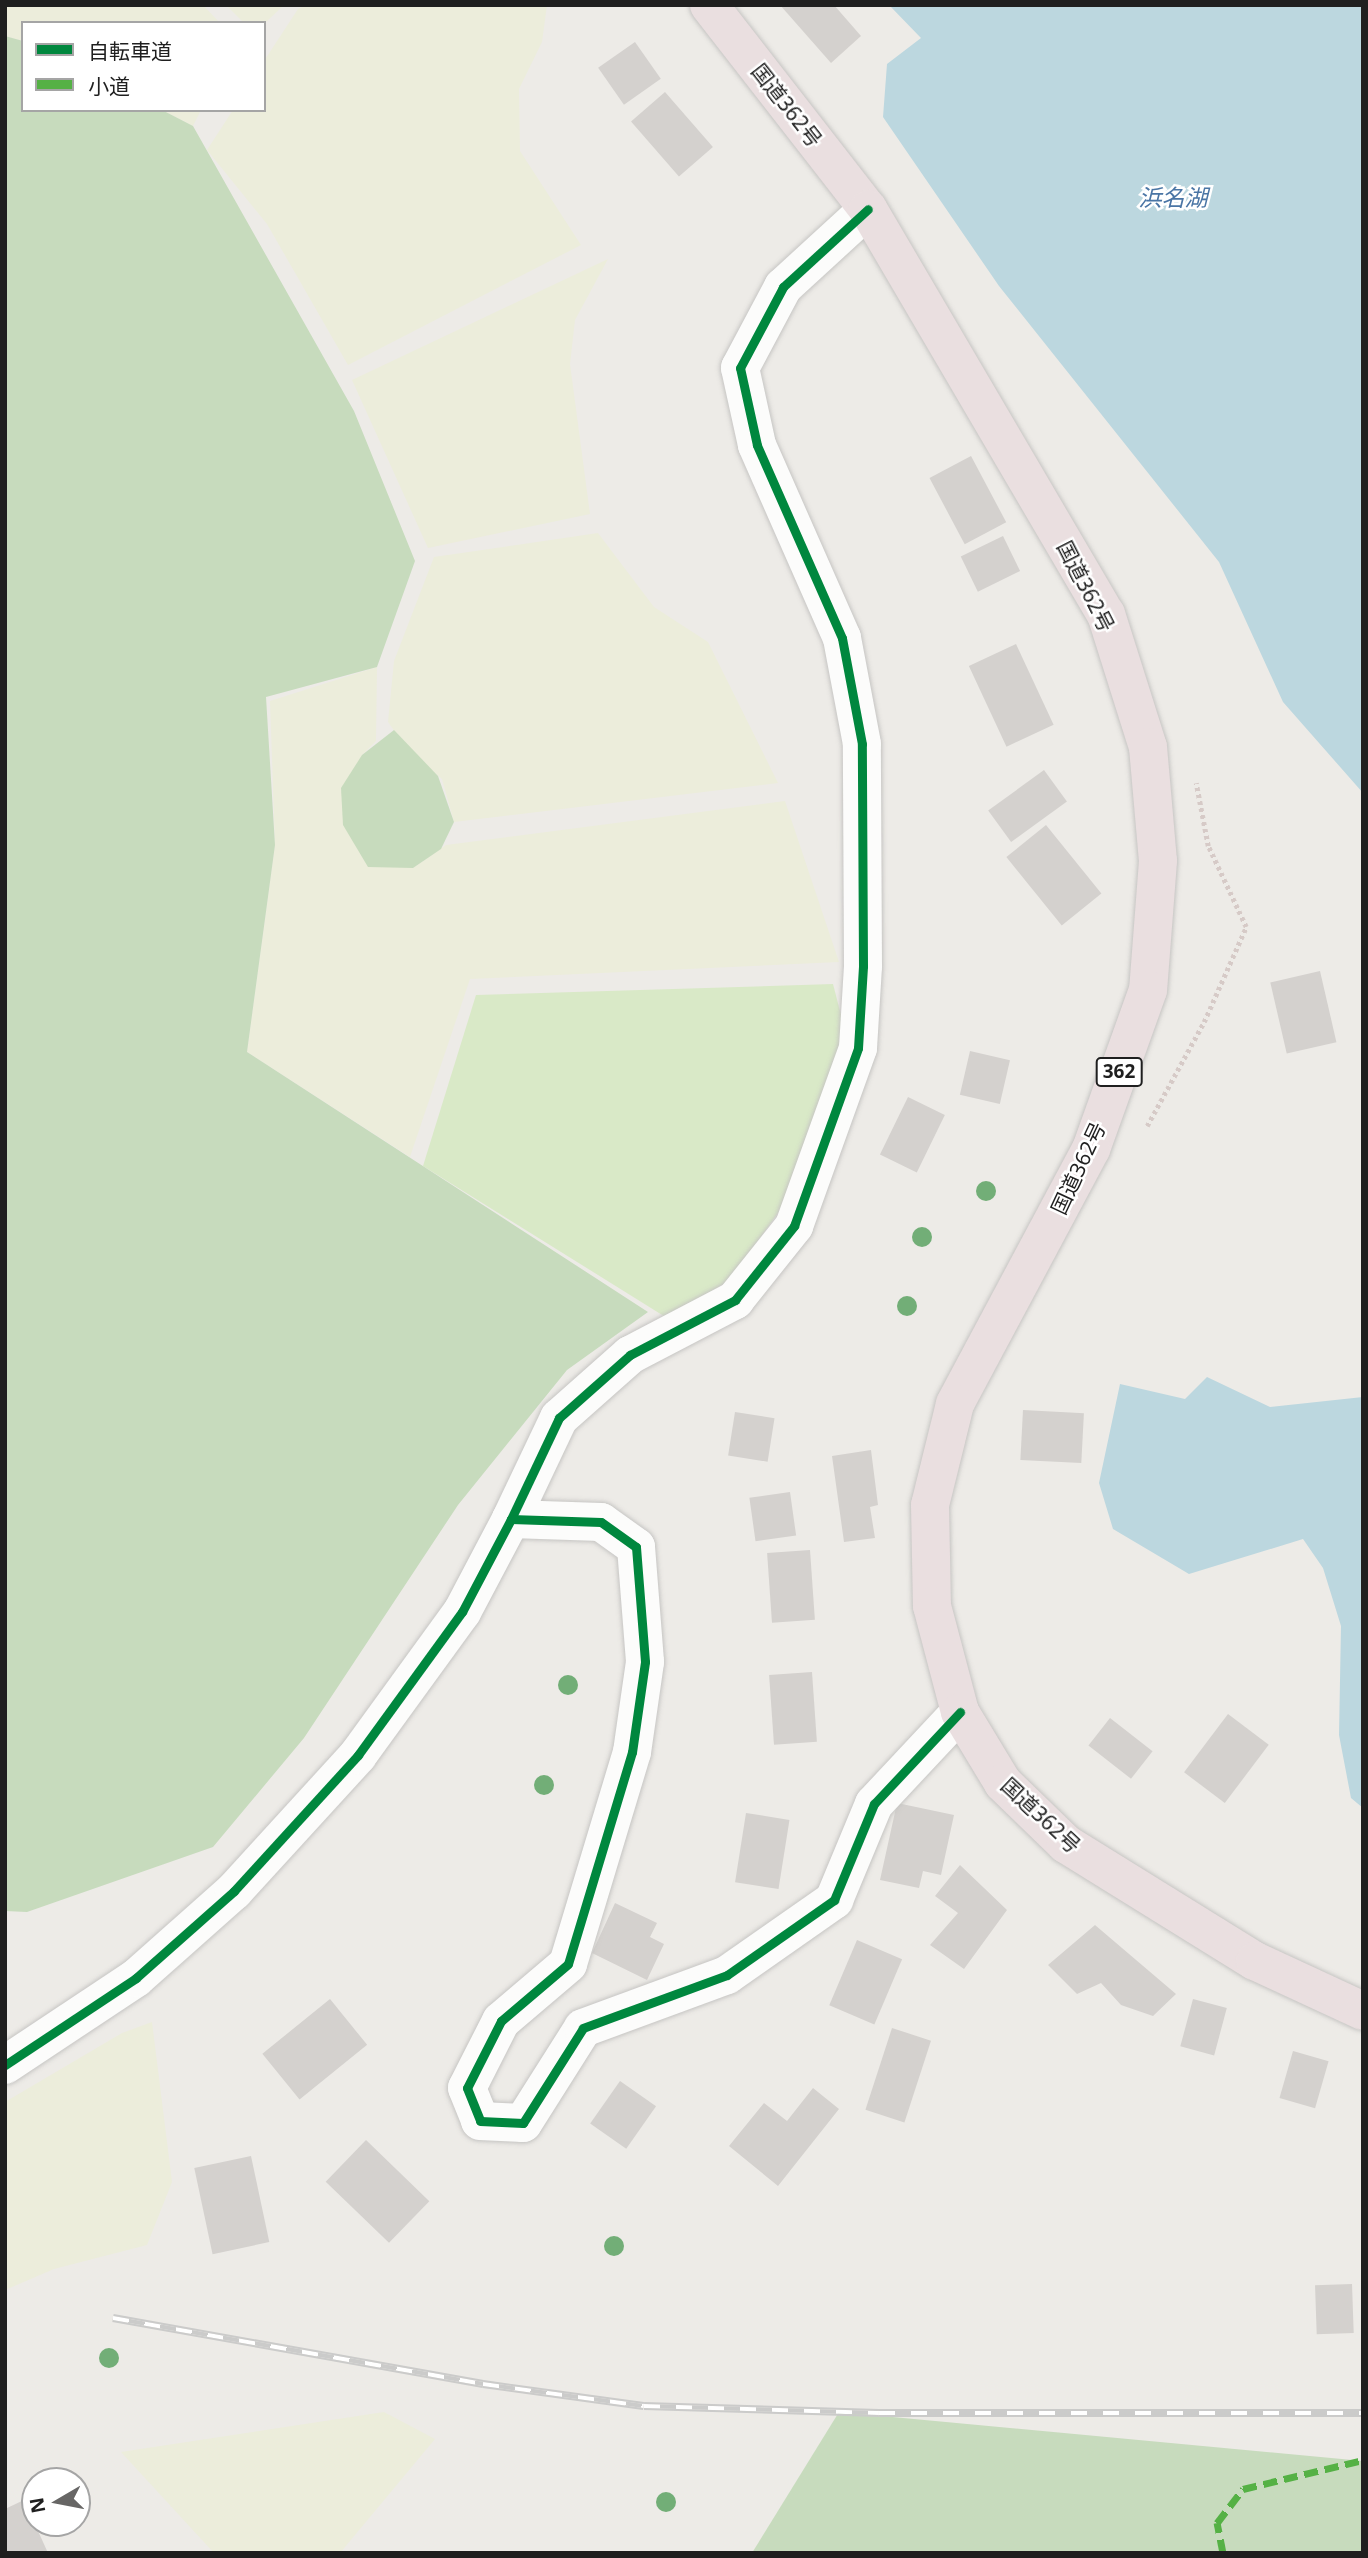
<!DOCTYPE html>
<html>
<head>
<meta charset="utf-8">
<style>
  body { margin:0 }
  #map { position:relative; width:1368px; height:2558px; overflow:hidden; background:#edebe7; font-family:"Noto Sans","Noto Sans JP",sans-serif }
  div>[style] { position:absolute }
  .farmland>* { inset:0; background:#eceddb }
  .grass>* { inset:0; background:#d9e9c7 }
  .forest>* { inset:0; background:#c7dbbd }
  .water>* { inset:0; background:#bcd7df }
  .building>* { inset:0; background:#d4d1ce; transform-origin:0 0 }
  .path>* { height:4.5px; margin-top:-2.25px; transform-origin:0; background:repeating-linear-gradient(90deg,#d6cac7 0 3.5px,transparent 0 7px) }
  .roads { filter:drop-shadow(0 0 2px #c6c5c3) drop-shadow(0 0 2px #c6c5c3) }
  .street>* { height:38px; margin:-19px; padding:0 19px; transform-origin:19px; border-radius:19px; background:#fcfcfb }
  .highway>* { height:38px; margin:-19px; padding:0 19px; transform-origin:19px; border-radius:19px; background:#eadfe0 }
  .rail>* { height:8px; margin-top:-4px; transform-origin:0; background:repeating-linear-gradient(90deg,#fff 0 16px,#cbcbca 0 32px); box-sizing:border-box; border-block:2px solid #cbcbca }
  .quiet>* { height:7px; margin-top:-3.5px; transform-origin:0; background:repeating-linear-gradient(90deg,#55b145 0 14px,transparent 0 21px) }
  .cycleway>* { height:9px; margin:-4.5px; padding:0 4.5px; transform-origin:4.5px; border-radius:4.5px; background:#00873e }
  .trees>* { width:20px; height:20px; margin:-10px; border-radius:50%; background:#72ae77 }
  span { translate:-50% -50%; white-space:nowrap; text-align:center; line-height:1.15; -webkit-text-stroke:5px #fff; paint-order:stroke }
  .shield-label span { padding:2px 5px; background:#fff; border:2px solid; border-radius:5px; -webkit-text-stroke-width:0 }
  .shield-label { font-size:19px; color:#1f1f1f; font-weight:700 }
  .street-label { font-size:21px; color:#1f1f1f }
  .water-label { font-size:23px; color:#4a75a5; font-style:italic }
  .frame { position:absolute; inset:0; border:7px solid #1f1f1f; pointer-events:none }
  .legend { position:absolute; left:21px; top:21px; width:245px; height:91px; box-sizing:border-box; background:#fff; border:2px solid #a5a5a5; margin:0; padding:9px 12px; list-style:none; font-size:21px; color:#1f1f1f }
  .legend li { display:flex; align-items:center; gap:14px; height:35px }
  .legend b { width:35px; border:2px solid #a5a5a5 }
  .north { position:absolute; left:21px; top:2467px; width:70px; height:70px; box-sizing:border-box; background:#fff; border:2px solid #a5a5a5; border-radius:50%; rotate:260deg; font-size:19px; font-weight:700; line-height:28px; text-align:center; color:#1f1f1f }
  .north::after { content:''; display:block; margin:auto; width:24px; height:32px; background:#676665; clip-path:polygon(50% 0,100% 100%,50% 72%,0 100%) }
</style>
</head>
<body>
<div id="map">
  <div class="farmland">
    <i style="clip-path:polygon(5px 5px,203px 5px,220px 23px,23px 23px,23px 41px,5px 36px)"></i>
    <i style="clip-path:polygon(226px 5px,284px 5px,264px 24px,244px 23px)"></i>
    <i style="clip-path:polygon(306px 5px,547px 5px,542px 42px,519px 89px,520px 151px,581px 245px,348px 365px,267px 224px,207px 150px,233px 110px,264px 110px,264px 61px,298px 9px)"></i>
    <i style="clip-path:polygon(162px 110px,201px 110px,193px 126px)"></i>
    <i style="clip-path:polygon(608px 259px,575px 320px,570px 364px,590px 514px,428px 548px,352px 380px)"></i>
    <i style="clip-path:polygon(598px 533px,654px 607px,708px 642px,778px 783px,454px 822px,442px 779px,410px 753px,388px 722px,394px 661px,434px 557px)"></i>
    <i style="clip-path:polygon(377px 667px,376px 741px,362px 755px,413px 868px,446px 845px,785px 801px,839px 962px,470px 979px,410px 1157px,247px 1052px,275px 845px,270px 701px)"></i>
    <i style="clip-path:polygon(152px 2022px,172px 2182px,147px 2245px,54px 2269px,5px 2290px,5px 2102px,122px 2033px)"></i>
    <i style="clip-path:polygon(384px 2412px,435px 2439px,340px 2553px,214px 2553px,121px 2452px)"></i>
  </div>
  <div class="grass">
    <i style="clip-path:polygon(833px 984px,847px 1038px,780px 1210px,730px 1280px,667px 1318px,423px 1166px,476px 995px)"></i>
  </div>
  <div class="forest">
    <i style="clip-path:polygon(5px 36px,23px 41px,23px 110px,162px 110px,193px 126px,354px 411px,415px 561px,377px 667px,266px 697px,275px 845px,247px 1052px,648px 1312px,567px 1370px,458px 1505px,304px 1738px,213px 1847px,27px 1912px,5px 1911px)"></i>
    <i style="clip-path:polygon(394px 730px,438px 776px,454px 822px,441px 849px,413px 868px,368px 867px,343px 825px,341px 788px,362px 755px)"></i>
    <i style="clip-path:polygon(839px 2412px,1363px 2461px,1363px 2553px,752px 2553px)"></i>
  </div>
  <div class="water">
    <i style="clip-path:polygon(889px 5px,1363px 5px,1363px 793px,1283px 702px,1219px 562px,999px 286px,883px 117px,887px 64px,921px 38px)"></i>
    <i style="clip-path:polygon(1207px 1377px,1270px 1407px,1363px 1397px,1363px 1808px,1351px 1798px,1339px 1735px,1341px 1626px,1323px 1568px,1303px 1539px,1189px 1574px,1113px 1529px,1099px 1483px,1120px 1384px,1185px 1399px)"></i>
  </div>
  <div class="building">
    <i style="clip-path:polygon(780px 5px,834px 5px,861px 36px,831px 63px)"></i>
    <i style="left:635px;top:42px;width:45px;height:45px;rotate:55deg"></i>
    <i style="left:665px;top:92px;width:73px;height:45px;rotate:49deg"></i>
    <i style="left:971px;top:456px;width:75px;height:47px;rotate:62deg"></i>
    <i style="left:1003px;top:536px;width:39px;height:47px;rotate:64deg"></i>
    <i style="left:1016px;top:644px;width:89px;height:52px;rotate:65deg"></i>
    <i style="left:1044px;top:770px;width:39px;height:69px;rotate:54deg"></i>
    <i style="left:1046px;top:825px;width:88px;height:51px;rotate:51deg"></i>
    <i style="left:1320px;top:971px;width:73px;height:51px;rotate:77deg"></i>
    <i style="left:970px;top:1051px;width:41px;height:45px;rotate:13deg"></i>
    <i style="left:908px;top:1097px;width:41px;height:64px;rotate:26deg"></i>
    <i style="left:1023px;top:1410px;width:61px;height:50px;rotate:3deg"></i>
    <i style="left:735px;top:1412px;width:40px;height:44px;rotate:9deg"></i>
    <i style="clip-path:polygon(871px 1450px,878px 1505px,870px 1507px,875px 1538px,844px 1542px,832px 1456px)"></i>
    <i style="left:790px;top:1492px;width:44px;height:41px;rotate:82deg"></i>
    <i style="left:810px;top:1550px;width:70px;height:43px;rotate:86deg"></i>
    <i style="left:812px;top:1672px;width:70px;height:43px;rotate:86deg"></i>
    <i style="left:1228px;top:1714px;width:51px;height:73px;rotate:37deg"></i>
    <i style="left:1110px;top:1718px;width:54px;height:35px;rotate:38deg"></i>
    <i style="clip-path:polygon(897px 1803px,954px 1815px,941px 1875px,923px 1871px,919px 1888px,880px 1880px)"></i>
    <i style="left:746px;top:1813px;width:44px;height:70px;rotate:9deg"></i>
    <i style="clip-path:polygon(960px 1865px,1007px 1910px,964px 1969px,930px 1945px,958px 1913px,935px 1896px)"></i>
    <i style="clip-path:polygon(615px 1903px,657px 1923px,650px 1937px,664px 1944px,647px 1980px,592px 1953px)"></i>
    <i style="clip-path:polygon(1095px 1925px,1176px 1994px,1153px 2016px,1121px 2005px,1101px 1983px,1077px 1994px,1048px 1965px)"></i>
    <i style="left:857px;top:1940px;width:49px;height:71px;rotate:23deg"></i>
    <i style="left:330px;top:1999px;width:59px;height:87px;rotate:51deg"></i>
    <i style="left:1193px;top:1999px;width:35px;height:49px;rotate:15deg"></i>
    <i style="left:892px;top:2028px;width:41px;height:86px;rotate:18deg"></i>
    <i style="left:1293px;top:2051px;width:37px;height:49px;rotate:16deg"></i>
    <i style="left:620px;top:2081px;width:44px;height:52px;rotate:35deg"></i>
    <i style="clip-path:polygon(813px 2088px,839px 2109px,778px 2186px,729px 2146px,764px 2103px,787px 2121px)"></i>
    <i style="left:366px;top:2140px;width:88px;height:58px;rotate:44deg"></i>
    <i style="left:251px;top:2156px;width:88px;height:58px;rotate:78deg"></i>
    <i style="left:1352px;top:2284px;width:49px;height:37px;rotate:88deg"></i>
    <i style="clip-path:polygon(24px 2500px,48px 2553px,5px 2553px,5px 2509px)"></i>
  </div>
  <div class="path">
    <i style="left:1147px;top:1126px;width:119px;rotate:-61.3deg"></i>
    <i style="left:1204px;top:1022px;width:104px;rotate:-66.1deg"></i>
    <i style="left:1246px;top:927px;width:89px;rotate:-115.1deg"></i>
    <i style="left:1208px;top:846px;width:64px;rotate:-100.8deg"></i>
  </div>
  <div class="roads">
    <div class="street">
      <i style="left:511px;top:1519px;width:112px;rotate:-64.6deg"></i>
      <i style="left:559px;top:1418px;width:95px;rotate:-41.6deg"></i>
      <i style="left:630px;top:1355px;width:119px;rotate:-27.6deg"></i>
      <i style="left:735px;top:1300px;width:95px;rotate:-51.4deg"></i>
      <i style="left:794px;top:1226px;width:189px;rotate:-70.2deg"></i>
      <i style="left:858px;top:1048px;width:82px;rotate:-86.5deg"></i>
      <i style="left:863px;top:966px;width:222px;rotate:-90.3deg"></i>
      <i style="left:862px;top:744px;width:108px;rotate:-100.7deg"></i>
      <i style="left:842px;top:638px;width:211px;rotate:-113.8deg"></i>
      <i style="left:757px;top:445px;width:79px;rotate:-102.4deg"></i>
      <i style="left:740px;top:368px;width:92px;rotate:-62deg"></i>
      <i style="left:783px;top:287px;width:115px;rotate:-42.5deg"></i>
      <i style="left:5px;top:2065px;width:157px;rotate:-33.6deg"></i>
      <i style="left:136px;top:1978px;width:131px;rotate:-41.6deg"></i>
      <i style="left:234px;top:1891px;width:184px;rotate:-47.6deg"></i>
      <i style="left:358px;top:1755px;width:177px;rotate:-54deg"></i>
      <i style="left:462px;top:1612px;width:105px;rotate:-62.2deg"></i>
      <i style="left:511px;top:1519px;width:90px;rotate:1.9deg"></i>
      <i style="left:601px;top:1522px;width:43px;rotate:35.5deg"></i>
      <i style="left:636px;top:1547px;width:115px;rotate:85.5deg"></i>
      <i style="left:645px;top:1662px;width:91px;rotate:98.2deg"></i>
      <i style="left:632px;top:1752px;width:221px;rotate:106.8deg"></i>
      <i style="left:568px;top:1964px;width:88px;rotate:139.6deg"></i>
      <i style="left:501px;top:2021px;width:75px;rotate:116.9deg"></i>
      <i style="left:467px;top:2088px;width:35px;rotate:68deg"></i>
      <i style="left:480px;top:2121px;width:43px;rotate:2.7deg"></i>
      <i style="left:523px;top:2123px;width:112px;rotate:-57.7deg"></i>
      <i style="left:583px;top:2028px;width:153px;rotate:-20.2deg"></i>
      <i style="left:727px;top:1975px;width:131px;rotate:-35deg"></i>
      <i style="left:834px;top:1900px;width:104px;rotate:-67.4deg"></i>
      <i style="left:874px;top:1804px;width:126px;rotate:-46.9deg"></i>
    </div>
    <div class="highway">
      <i style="left:709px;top:5px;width:259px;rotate:52.1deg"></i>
      <i style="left:868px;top:209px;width:470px;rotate:59.6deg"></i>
      <i style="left:1106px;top:614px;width:139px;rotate:72.5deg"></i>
      <i style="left:1148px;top:747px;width:114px;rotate:85deg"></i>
      <i style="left:1158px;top:861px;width:129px;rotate:94.4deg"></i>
      <i style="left:1148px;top:990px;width:169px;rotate:109.7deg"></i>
      <i style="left:1091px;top:1149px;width:289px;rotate:118.1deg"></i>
      <i style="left:955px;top:1404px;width:104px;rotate:103.9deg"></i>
      <i style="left:930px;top:1505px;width:101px;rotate:88.9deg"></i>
      <i style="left:932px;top:1606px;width:110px;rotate:75.2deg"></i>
      <i style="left:960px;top:1712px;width:83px;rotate:58.8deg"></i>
      <i style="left:1003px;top:1783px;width:88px;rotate:44.1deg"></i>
      <i style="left:1066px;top:1844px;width:222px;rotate:31.8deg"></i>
      <i style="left:1255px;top:1961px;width:119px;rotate:24.8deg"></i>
    </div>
  </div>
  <div class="rail">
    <i style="left:113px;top:2318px;width:376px;rotate:10.1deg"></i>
    <i style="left:483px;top:2384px;width:162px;rotate:7.8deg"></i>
    <i style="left:644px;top:2406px;width:235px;rotate:1.7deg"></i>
    <i style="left:879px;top:2413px;width:484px"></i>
  </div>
  <div class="quiet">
    <i style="left:1223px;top:2553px;width:31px;rotate:-101deg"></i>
    <i style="left:1217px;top:2523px;width:43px;rotate:-52.6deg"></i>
    <i style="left:1243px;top:2489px;width:123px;rotate:-13.6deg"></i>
  </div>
  <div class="cycleway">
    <i style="left:511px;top:1519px;width:112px;rotate:-64.6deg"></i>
    <i style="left:559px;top:1418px;width:95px;rotate:-41.6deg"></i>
    <i style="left:630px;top:1355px;width:119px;rotate:-27.6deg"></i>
    <i style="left:735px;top:1300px;width:95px;rotate:-51.4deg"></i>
    <i style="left:794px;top:1226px;width:189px;rotate:-70.2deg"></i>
    <i style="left:858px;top:1048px;width:82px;rotate:-86.5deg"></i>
    <i style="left:863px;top:966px;width:222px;rotate:-90.3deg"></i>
    <i style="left:862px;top:744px;width:108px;rotate:-100.7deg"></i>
    <i style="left:842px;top:638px;width:211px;rotate:-113.8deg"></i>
    <i style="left:757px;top:445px;width:79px;rotate:-102.4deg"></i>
    <i style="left:740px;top:368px;width:92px;rotate:-62deg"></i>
    <i style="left:783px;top:287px;width:115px;rotate:-42.5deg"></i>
    <i style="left:5px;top:2065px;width:157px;rotate:-33.6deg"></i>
    <i style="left:136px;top:1978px;width:131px;rotate:-41.6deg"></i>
    <i style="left:234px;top:1891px;width:184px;rotate:-47.6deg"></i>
    <i style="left:358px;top:1755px;width:177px;rotate:-54deg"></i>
    <i style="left:462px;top:1612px;width:105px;rotate:-62.2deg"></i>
    <i style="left:511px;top:1519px;width:90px;rotate:1.9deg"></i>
    <i style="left:601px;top:1522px;width:43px;rotate:35.5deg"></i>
    <i style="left:636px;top:1547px;width:115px;rotate:85.5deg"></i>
    <i style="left:645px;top:1662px;width:91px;rotate:98.2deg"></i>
    <i style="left:632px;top:1752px;width:221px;rotate:106.8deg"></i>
    <i style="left:568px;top:1964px;width:88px;rotate:139.6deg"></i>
    <i style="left:501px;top:2021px;width:75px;rotate:116.9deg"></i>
    <i style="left:467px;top:2088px;width:35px;rotate:68deg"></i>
    <i style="left:480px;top:2121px;width:43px;rotate:2.7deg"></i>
    <i style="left:523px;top:2123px;width:112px;rotate:-57.7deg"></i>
    <i style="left:583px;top:2028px;width:153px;rotate:-20.2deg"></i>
    <i style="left:727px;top:1975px;width:131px;rotate:-35deg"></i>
    <i style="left:834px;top:1900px;width:104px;rotate:-67.4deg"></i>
    <i style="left:874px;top:1804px;width:126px;rotate:-46.9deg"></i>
  </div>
  <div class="trees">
    <i style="left:986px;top:1191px"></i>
    <i style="left:922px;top:1237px"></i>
    <i style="left:907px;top:1306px"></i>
    <i style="left:568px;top:1685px"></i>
    <i style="left:544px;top:1785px"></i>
    <i style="left:614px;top:2246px"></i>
    <i style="left:109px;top:2358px"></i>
    <i style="left:666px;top:2502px"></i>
  </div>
  <div class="shield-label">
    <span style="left:1119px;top:1072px">362</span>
  </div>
  <div class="street-label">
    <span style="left:787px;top:105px;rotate:52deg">国道362号</span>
    <span style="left:1086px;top:586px;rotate:63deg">国道362号</span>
    <span style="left:1078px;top:1168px;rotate:-65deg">国道362号</span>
    <span style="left:1041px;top:1815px;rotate:43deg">国道362号</span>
  </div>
  <div class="water-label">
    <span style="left:1173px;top:197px">浜名湖</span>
  </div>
  <div class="frame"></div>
  <ul class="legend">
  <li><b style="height:9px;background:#00873e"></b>自転車道</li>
  <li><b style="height:9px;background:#55b145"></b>小道</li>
  </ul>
  <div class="north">N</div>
</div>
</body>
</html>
